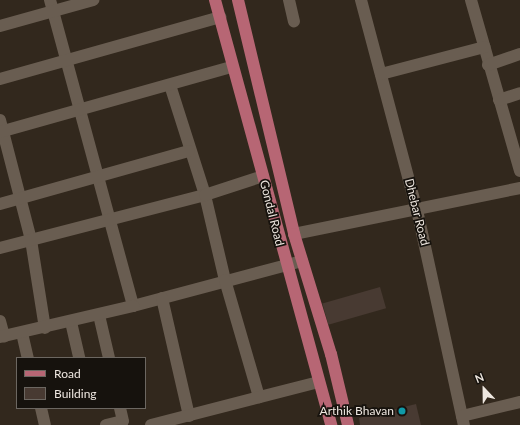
<!DOCTYPE html>
<html>
<head>
<meta charset="utf-8">
<style>
  body { margin:0 }
  #map { position:relative; width:520px; height:425px; overflow:hidden; background:#32281d; font-family:Lato,sans-serif }
  div>[style] { position:absolute }
  .building>* { inset:0; background:#483a32; transform-origin:0 0 }
  .minor>* { height:12px; margin:-6px; padding:0 6px; transform-origin:6px; border-radius:6px; background:#695d51 }
  .major>* { height:12px; margin:-6px; padding:0 6px; transform-origin:6px; border-radius:6px; background:#b76674 }
  .dots>* { width:11px; height:11px; translate:-50% -50%; box-sizing:border-box; border:2px solid #16120d; border-radius:50% }
  span { translate:-50% -50%; white-space:nowrap; text-align:center; line-height:1.15; -webkit-text-stroke:3.5px #16120d; paint-order:stroke }
  .street-label { font-size:12px; color:#eee7e0 }
  .poi-label { font-size:12px; color:#eee7e0 }
  .right { translate:-100% -50%; text-align:right }
  .legend { position:absolute; left:16px; top:357px; width:130px; height:52px; box-sizing:border-box; background:#16120d; border:1px solid #6c6761; margin:0; padding:5px 7px; list-style:none; font-size:12px; color:#eee7e0 }
  .legend li { display:flex; align-items:center; gap:8px; height:20px }
  .legend b { width:20px; border:1px solid #6c6761 }
  .north { position:absolute; left:464px; top:369px; width:40px; height:40px; -webkit-text-stroke:3px #16120d; paint-order:stroke; rotate:338deg; font-size:11px; font-weight:700; line-height:16px; text-align:center; color:#eee7e0 }
  .north::after { content:''; display:block; margin:auto; width:14px; height:18px; background:#eee7e0; clip-path:polygon(50% 0,100% 100%,50% 72%,0 100%) }
</style>
</head>
<body>
<div id="map">
  <div class="building">
    <i style="left:380px;top:287px;width:22px;height:60px;rotate:74deg"></i>
    <i style="clip-path:polygon(416px 404px,421px 425px,360px 425px,359px 418px)"></i>
  </div>
  <div class="minor">
    <i style="left:50px;top:0;width:317px;rotate:74.8deg"></i>
    <i style="left:133px;top:306px;width:175px;rotate:-14.9deg"></i>
    <i style="left:289px;top:0;width:22px;rotate:77deg"></i>
    <i style="left:361px;top:0;width:217px;rotate:75.1deg"></i>
    <i style="left:417px;top:210px;width:220px;rotate:77.7deg"></i>
    <i style="left:471px;top:0;width:178px;rotate:74deg"></i>
    <i style="left:0;top:26px;width:97px;rotate:-15.6deg"></i>
    <i style="left:488px;top:65px;width:34px;rotate:-19deg"></i>
    <i style="left:381px;top:74px;width:107px;rotate:-14.6deg"></i>
    <i style="left:0;top:79px;width:229px;rotate:-15.7deg"></i>
    <i style="left:170px;top:85px;width:115px;rotate:72.3deg"></i>
    <i style="left:205px;top:195px;width:87px;rotate:76.8deg"></i>
    <i style="left:225px;top:280px;width:122px;rotate:73.8deg"></i>
    <i style="left:499px;top:100px;width:22px;rotate:-18deg"></i>
    <i style="left:0;top:120px;width:124px;rotate:75.5deg"></i>
    <i style="left:31px;top:240px;width:89px;rotate:81deg"></i>
    <i style="left:0;top:132px;width:241px;rotate:-15.7deg"></i>
    <i style="left:0;top:204px;width:196px;rotate:-15.7deg"></i>
    <i style="left:294px;top:234px;width:231px;rotate:-11.5deg"></i>
    <i style="left:0;top:248px;width:212px;rotate:-14.5deg"></i>
    <i style="left:205px;top:195px;width:61px;rotate:-18.1deg"></i>
    <i style="left:162px;top:298px;width:121px;rotate:77.1deg"></i>
    <i style="left:99px;top:315px;width:44px;rotate:76.9deg"></i>
    <i style="left:0;top:321px;width:16px;rotate:75deg"></i>
    <i style="left:71px;top:322px;width:37px;rotate:77deg"></i>
    <i style="left:22px;top:333px;width:26px;rotate:77deg"></i>
    <i style="left:0;top:337px;width:137px;rotate:-13.1deg"></i>
    <i style="left:41px;top:408px;width:17px;rotate:77deg"></i>
    <i style="left:462px;top:416px;width:60px;rotate:-13.6deg"></i>
    <i style="left:106px;top:425px;width:17px;rotate:-13deg"></i>
    <i style="left:123px;top:421px;width:13px;rotate:-103deg"></i>
    <i style="left:151px;top:425px;width:172px;rotate:-14.4deg"></i>
  </div>
  <div class="major">
    <i style="left:215px;top:0;width:441px;rotate:74.7deg"></i>
    <i style="left:238px;top:0;width:241px;rotate:76.5deg"></i>
    <i style="left:294px;top:234px;width:126px;rotate:72.9deg"></i>
    <i style="left:331px;top:354px;width:73px;rotate:76.5deg"></i>
  </div>
  <div class="dots">
    <i style="left:402px;top:411px;background:#0f9aa8"></i>
  </div>
  <div class="street-label">
    <span style="left:417px;top:212px;rotate:76deg">Dhebar Road</span>
    <span style="left:272px;top:213px;rotate:76deg">Gondal Road</span>
  </div>
  <div class="poi-label">
    <span class="right" style="left:394px;top:411px">Arthik Bhavan</span>
  </div>
  <ul class="legend">
  <li><b style="height:5px;background:#b76674"></b>Road</li>
  <li><b style="height:11px;background:#483a32"></b>Building</li>
  </ul>
  <div class="north">N</div>
</div>
</body>
</html>
